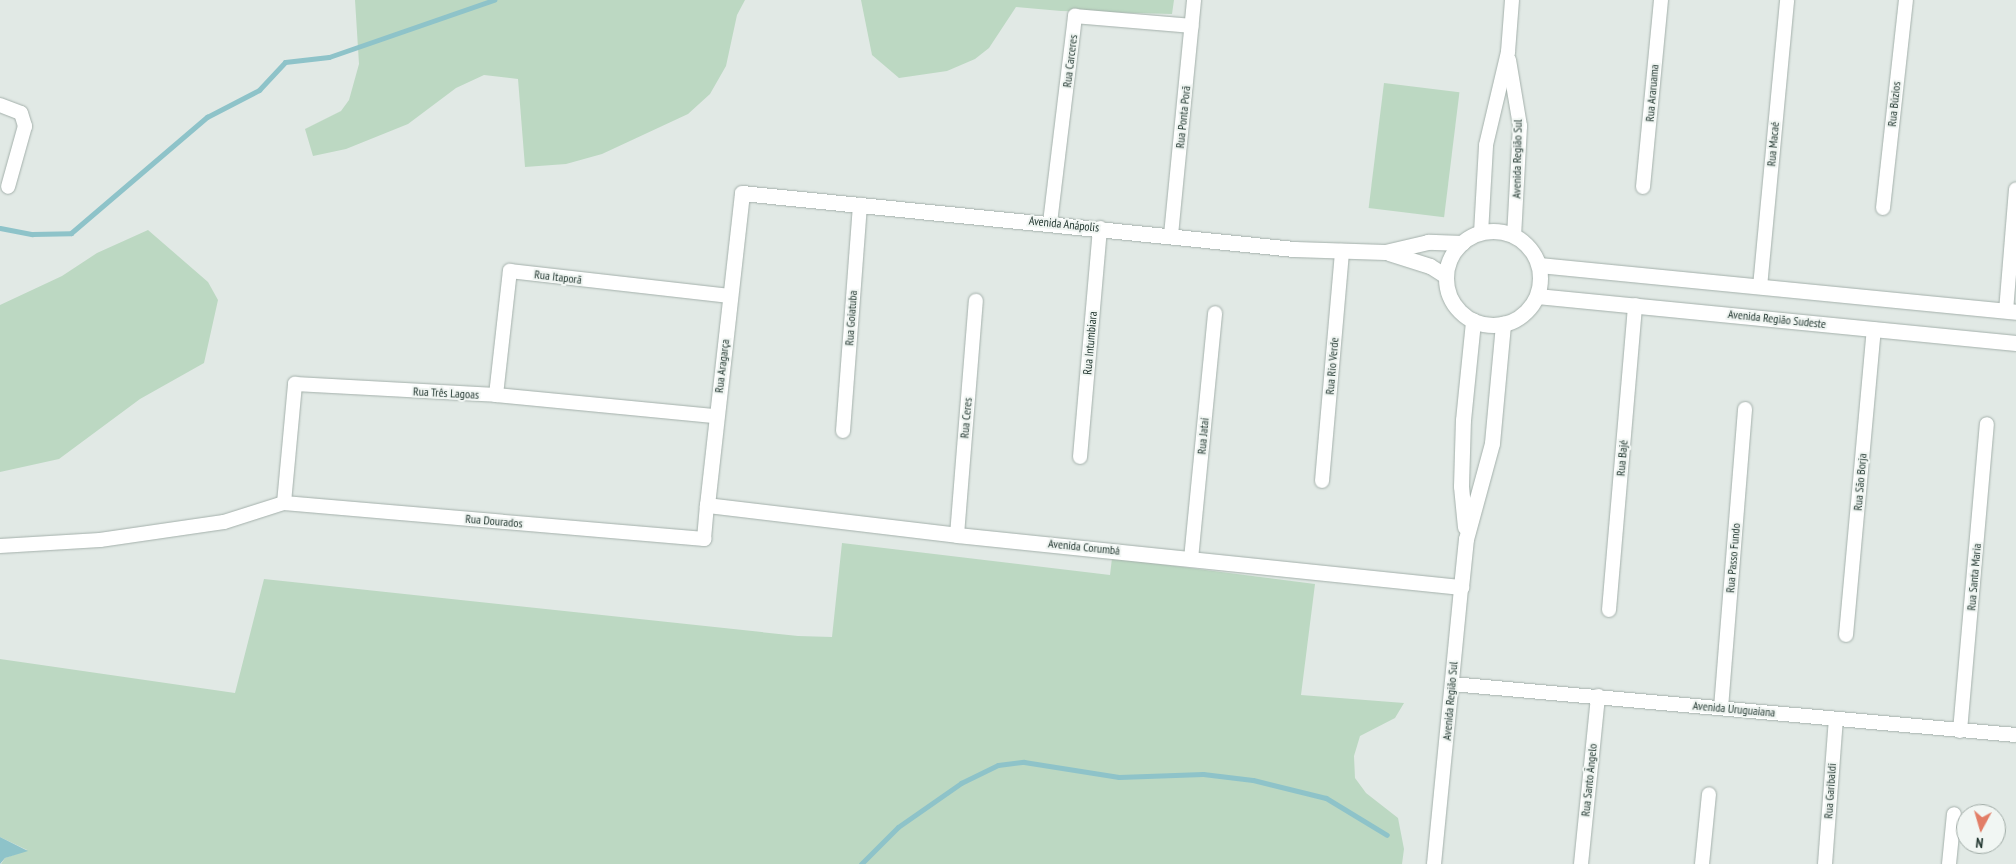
<!DOCTYPE html>
<html>
<head>
<meta charset="utf-8">
<style>
  body { margin:0 }
  #map { position:relative; width:2016px; height:864px; overflow:hidden; background:#e1e9e5; font-family:"PT Sans Narrow",sans-serif }
  div>[style] { position:absolute }
  .green>* { inset:0; background:#bcd8c2; transform-origin:0 0 }
  .water>* { inset:0; background:#8ec3c9 }
  .stream>* { height:5px; margin:-2.5px; padding:0 2.5px; transform-origin:2.5px; border-radius:2.5px; background:#8ec3c9 }
  .roads { filter:drop-shadow(0 0 1px #a4b0ab) drop-shadow(0 0 1px #a4b0ab) }
  .street>* { height:14px; margin:-7px; padding:0 7px; transform-origin:7px; border-radius:7px; background:#fff }
  .secondary>* { height:15px; margin:-7.5px; padding:0 7.5px; transform-origin:7.5px; border-radius:7.5px; background:#fff }
  .secondary>.ring { margin:-7.5px; padding:0; box-sizing:content-box; background:none; border:15px solid #fff; border-radius:50% }
  span { translate:-50% -50%; white-space:nowrap; text-align:center; line-height:1.15; -webkit-text-stroke:4px #f1f6f3; paint-order:stroke }
  .street-label { font-size:12px; color:#233831 }
  .north { position:absolute; left:1956px; top:804px; width:50px; height:50px; box-sizing:border-box; background:#f1f6f3; border:1px solid #9faaa5; border-radius:50%; rotate:186deg; font-size:14px; font-weight:700; line-height:20px; text-align:center; color:#233831 }
  .north::after { content:''; display:block; margin:auto; width:18px; height:22px; background:#e27d66; clip-path:polygon(50% 0,100% 100%,50% 72%,0 100%) }
</style>
</head>
<body>
<div id="map">
  <div class="green">
    <i style="clip-path:polygon(355px 0,745px 0,737px 15px,726px 66px,710px 94px,688px 114px,602px 154px,566px 164px,525px 167px,518px 79px,484px 75px,456px 88px,408px 124px,346px 149px,313px 156px,305px 129px,341px 111px,349px 100px,359px 64px)"></i>
    <i style="clip-path:polygon(861px 0,1174px 0,1172px 14px,1061px 11px,1016px 7px,989px 48px,975px 59px,947px 71px,899px 78px,872px 55px)"></i>
    <i style="left:1384px;top:83px;width:76px;height:126px;rotate:7deg"></i>
    <i style="clip-path:polygon(148px 230px,208px 282px,218px 300px,204px 363px,140px 399px,59px 459px,0 472px,0 305px,62px 276px,97px 253px)"></i>
    <i style="clip-path:polygon(842px 543px,1110px 575px,1112px 558px,1315px 584px,1301px 695px,1404px 703px,1395px 718px,1360px 736px,1354px 756px,1355px 778px,1366px 793px,1398px 818px,1404px 849px,1402px 864px,1px 864px,5px 858px,27px 850px,0 837px,0 659px,235px 693px,264px 579px,798px 636px,832px 637px)"></i>
  </div>
  <div class="water">
    <i style="clip-path:polygon(0 837px,28px 851px,5px 858px,0 864px)"></i>
  </div>
  <div class="stream">
    <i style="left:0;top:228px;width:33px;rotate:11deg"></i>
    <i style="left:32px;top:234px;width:39px;rotate:-1deg"></i>
    <i style="left:71px;top:233px;width:179px;rotate:-40.5deg"></i>
    <i style="left:207px;top:117px;width:59px;rotate:-27.4deg"></i>
    <i style="left:259px;top:90px;width:38px;rotate:-47deg"></i>
    <i style="left:285px;top:62px;width:44px;rotate:-6.5deg"></i>
    <i style="left:329px;top:57px;width:175px;rotate:-19.1deg"></i>
    <i style="left:861px;top:864px;width:52px;rotate:-45deg"></i>
    <i style="left:898px;top:827px;width:77px;rotate:-34.9deg"></i>
    <i style="left:961px;top:783px;width:41px;rotate:-25.9deg"></i>
    <i style="left:998px;top:765px;width:26px;rotate:-7deg"></i>
    <i style="left:1024px;top:762px;width:96px;rotate:9deg"></i>
    <i style="left:1119px;top:777px;width:84px;rotate:-2deg"></i>
    <i style="left:1203px;top:774px;width:50px;rotate:6.8deg"></i>
    <i style="left:1253px;top:780px;width:75px;rotate:13.9deg"></i>
    <i style="left:1326px;top:798px;width:71px;rotate:31.2deg"></i>
  </div>
  <div class="roads">
    <div class="street">
      <i style="left:1509px;top:60px;width:67px;rotate:80.5deg"></i>
      <i style="left:1520px;top:126px;width:110px;rotate:93.1deg"></i>
      <i style="left:0;top:105px;width:22px;rotate:21deg"></i>
      <i style="left:21px;top:113px;width:14px;rotate:73deg"></i>
      <i style="left:25px;top:126px;width:63px;rotate:105.6deg"></i>
      <i style="left:1643px;top:187px;width:188px;rotate:-84.5deg"></i>
      <i style="left:1883px;top:208px;width:209px;rotate:-83.7deg"></i>
      <i style="left:1050px;top:223px;width:209px;rotate:-83.1deg"></i>
      <i style="left:1075px;top:16px;width:117px;rotate:4.9deg"></i>
      <i style="left:1481px;top:233px;width:88px;rotate:-86.7deg"></i>
      <i style="left:1486px;top:145px;width:96px;rotate:-76.7deg"></i>
      <i style="left:1508px;top:52px;width:52px;rotate:-85.6deg"></i>
      <i style="left:1171px;top:235px;width:236px;rotate:-84.4deg"></i>
      <i style="left:1760px;top:287px;width:288px;rotate:-84.6deg"></i>
      <i style="left:2006px;top:311px;width:122px;rotate:-85.3deg"></i>
      <i style="left:496px;top:395px;width:125px;rotate:-83.6deg"></i>
      <i style="left:510px;top:271px;width:221px;rotate:6.5deg"></i>
      <i style="left:843px;top:431px;width:227px;rotate:-85.7deg"></i>
      <i style="left:1080px;top:457px;width:230px;rotate:-85deg"></i>
      <i style="left:1322px;top:481px;width:231px;rotate:-85deg"></i>
      <i style="left:284px;top:503px;width:120px;rotate:-84.7deg"></i>
      <i style="left:295px;top:384px;width:201px;rotate:3.1deg"></i>
      <i style="left:496px;top:395px;width:221px;rotate:5.5deg"></i>
      <i style="left:957px;top:535px;width:235px;rotate:-85.4deg"></i>
      <i style="left:0;top:546px;width:100px;rotate:-3.4deg"></i>
      <i style="left:100px;top:540px;width:125px;rotate:-8.3deg"></i>
      <i style="left:224px;top:522px;width:63px;rotate:-17.6deg"></i>
      <i style="left:284px;top:503px;width:422px;rotate:4.9deg"></i>
      <i style="left:704px;top:539px;width:34px;rotate:-85deg"></i>
      <i style="left:1191px;top:559px;width:247px;rotate:-84.4deg"></i>
      <i style="left:1609px;top:610px;width:306px;rotate:-85.1deg"></i>
      <i style="left:1846px;top:635px;width:307px;rotate:-84.8deg"></i>
      <i style="left:1452px;top:684px;width:566px;rotate:5.17deg"></i>
      <i style="left:1721px;top:708px;width:300px;rotate:-85.4deg"></i>
      <i style="left:1960px;top:731px;width:308px;rotate:-85deg"></i>
      <i style="left:1434px;top:864px;width:278px;rotate:-84.4deg"></i>
      <i style="left:1581px;top:864px;width:169px;rotate:-84.2deg"></i>
      <i style="left:1702px;top:864px;width:70px;rotate:-84.3deg"></i>
      <i style="left:1825px;top:864px;width:145px;rotate:-85.7deg"></i>
      <i style="left:1949px;top:864px;width:50px;rotate:-84.3deg"></i>
    </div>
    <div class="secondary">
      <i class="ring" style="left:1446px;top:231px;width:79px;height:79px"></i>
      <i style="left:1462px;top:243px;width:34px;rotate:-178deg"></i>
      <i style="left:1428px;top:242px;width:44px;rotate:166.9deg"></i>
      <i style="left:1385px;top:252px;width:91px;rotate:-178.1deg"></i>
      <i style="left:1294px;top:249px;width:555px;rotate:-174.21deg"></i>
      <i style="left:742px;top:193px;width:314px;rotate:96.4deg"></i>
      <i style="left:707px;top:505px;width:252px;rotate:6.8deg"></i>
      <i style="left:957px;top:535px;width:507px;rotate:5.89deg"></i>
      <i style="left:1461px;top:587px;width:48px;rotate:-84.1deg"></i>
      <i style="left:1466px;top:539px;width:99px;rotate:-74.8deg"></i>
      <i style="left:1492px;top:443px;width:120px;rotate:-84.7deg"></i>
      <i style="left:1389px;top:253px;width:43px;rotate:17.6deg"></i>
      <i style="left:1430px;top:266px;width:19px;rotate:32deg"></i>
      <i style="left:1539px;top:265px;width:479px;rotate:5.6deg"></i>
      <i style="left:1537px;top:296px;width:481px;rotate:5.6deg"></i>
      <i style="left:1465px;top:527px;width:41px;rotate:-95.6deg"></i>
      <i style="left:1461px;top:486px;width:66px;rotate:-88.3deg"></i>
      <i style="left:1463px;top:420px;width:100px;rotate:-84.2deg"></i>
    </div>
  </div>
  <div class="street-label">
    <span style="left:1070px;top:61px;rotate:-83deg">Rua Carceres</span>
    <span style="left:1652px;top:93px;rotate:-85deg">Rua Araruama</span>
    <span style="left:1894px;top:104px;rotate:-84deg">Rua Búzios</span>
    <span style="left:1183px;top:117px;rotate:-84deg">Rua Ponta Porã</span>
    <span style="left:1773px;top:144px;rotate:-85deg">Rua Macaé</span>
    <span style="left:1517px;top:159px;rotate:-89deg">Avenida Região Sul</span>
    <span style="left:1064px;top:224px;rotate:6deg">Avenida Anápolis</span>
    <span style="left:558px;top:277px;rotate:7deg">Rua Itaporã</span>
    <span style="left:851px;top:318px;rotate:-86deg">Rua Goiatuba</span>
    <span style="left:1777px;top:319px;rotate:6deg">Avenida Região Sudeste</span>
    <span style="left:1090px;top:343px;rotate:-85deg">Rua Intumbiara</span>
    <span style="left:722px;top:366px;rotate:-83deg">Rua Aragarça</span>
    <span style="left:1332px;top:366px;rotate:-85deg">Rua Rio Verde</span>
    <span style="left:446px;top:393px;rotate:3deg">Rua Três Lagoas</span>
    <span style="left:966px;top:418px;rotate:-85deg">Rua Ceres</span>
    <span style="left:1203px;top:436px;rotate:-85deg">Rua Jataí</span>
    <span style="left:1622px;top:458px;rotate:-85deg">Rua Bajé</span>
    <span style="left:1860px;top:482px;rotate:-85deg">Rua São Borja</span>
    <span style="left:494px;top:521px;rotate:5deg">Rua Dourados</span>
    <span style="left:1084px;top:547px;rotate:6deg">Avenida Corumbá</span>
    <span style="left:1733px;top:558px;rotate:-85deg">Rua Passo Fundo</span>
    <span style="left:1974px;top:577px;rotate:-85deg">Rua Santa Maria</span>
    <span style="left:1450px;top:701px;rotate:-85deg">Avenida Região Sul</span>
    <span style="left:1734px;top:709px;rotate:5deg">Avenida Uruguaiana</span>
    <span style="left:1589px;top:780px;rotate:-84deg">Rua Santo Ângelo</span>
    <span style="left:1830px;top:791px;rotate:-86deg">Rua Garibaldi</span>
  </div>
  <div class="north">N</div>
</div>
</body>
</html>
